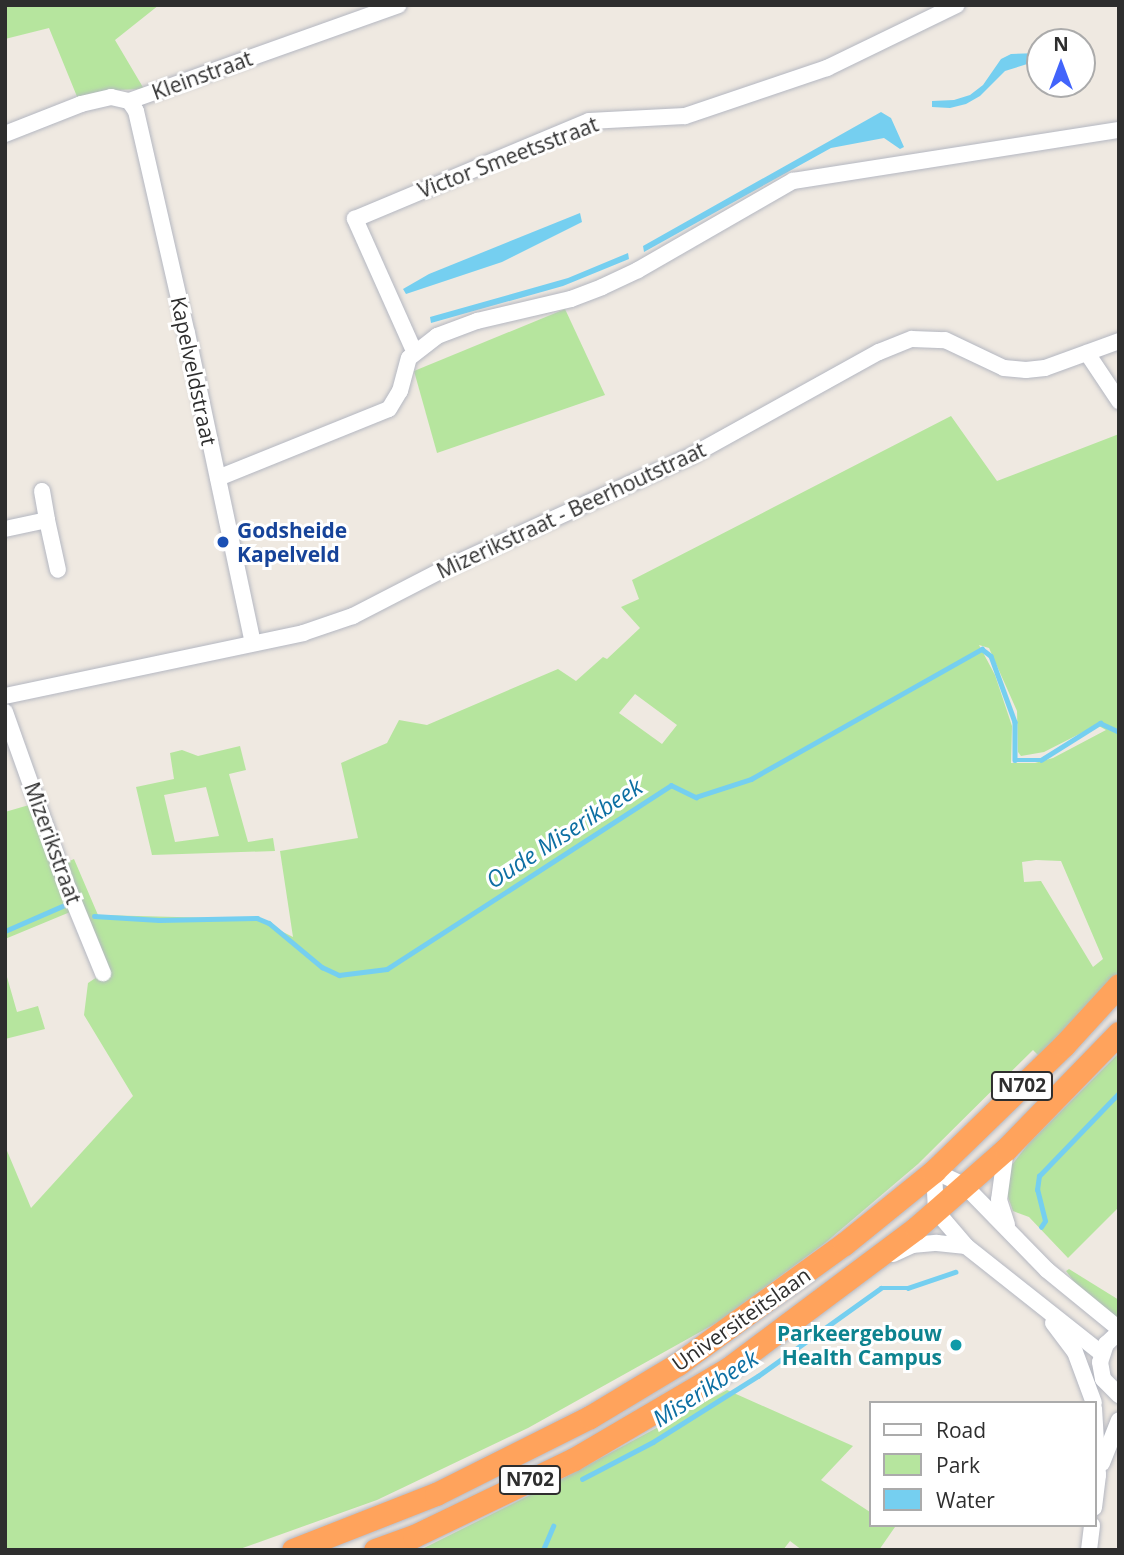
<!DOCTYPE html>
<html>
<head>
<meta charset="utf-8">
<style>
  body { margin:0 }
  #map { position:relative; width:1124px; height:1555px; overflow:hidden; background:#efe9e1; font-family:"Open Sans",sans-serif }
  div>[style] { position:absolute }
  .green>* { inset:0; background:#b6e59e }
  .water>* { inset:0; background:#75cff0 }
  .stream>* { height:4.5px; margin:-2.25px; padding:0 2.25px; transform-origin:2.25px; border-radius:2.25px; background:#75cff0 }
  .roads { filter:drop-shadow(0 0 2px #b4b7c1) drop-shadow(0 0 2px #b4b7c1) }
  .minor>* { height:16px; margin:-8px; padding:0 8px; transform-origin:8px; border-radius:8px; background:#fff }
  .highway>* { height:23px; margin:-11.5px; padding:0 11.5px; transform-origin:11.5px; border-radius:11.5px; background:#ffa35c }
  .dots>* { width:19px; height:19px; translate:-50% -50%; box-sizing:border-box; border:4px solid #fff; border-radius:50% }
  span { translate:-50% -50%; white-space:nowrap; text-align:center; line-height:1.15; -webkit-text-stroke:6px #fff; paint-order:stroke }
  .shield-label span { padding:2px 5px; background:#fff; border:2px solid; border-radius:5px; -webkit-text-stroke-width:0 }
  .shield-label { font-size:19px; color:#2e2e2e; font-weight:700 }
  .street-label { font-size:21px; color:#2e2e2e }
  .transit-label { font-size:21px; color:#164399; font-weight:700 }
  .left { translate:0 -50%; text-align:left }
  .culture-label { font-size:21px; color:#0d838f; font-weight:700 }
  .right { translate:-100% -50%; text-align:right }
  .water-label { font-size:23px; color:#0d6fa3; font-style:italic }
  .frame { position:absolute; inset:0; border:7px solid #2e2e2e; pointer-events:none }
  .legend { position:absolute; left:869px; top:1401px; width:228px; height:126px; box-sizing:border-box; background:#fff; border:2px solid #ababab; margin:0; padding:9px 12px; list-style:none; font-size:21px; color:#2e2e2e }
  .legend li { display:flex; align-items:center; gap:14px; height:35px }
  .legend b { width:35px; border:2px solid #ababab }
  .north { position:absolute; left:1026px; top:28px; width:70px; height:70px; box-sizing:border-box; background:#fff; border:2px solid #ababab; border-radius:50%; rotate:0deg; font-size:19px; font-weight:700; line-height:28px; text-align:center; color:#2e2e2e }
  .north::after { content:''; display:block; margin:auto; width:24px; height:32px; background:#4264fb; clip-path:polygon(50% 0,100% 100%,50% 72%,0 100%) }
</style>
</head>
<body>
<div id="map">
  <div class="green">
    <i style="clip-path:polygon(5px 5px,159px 5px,115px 40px,144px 89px,117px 90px,78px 99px,49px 28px,5px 39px)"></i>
    <i style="clip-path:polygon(565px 309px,605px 395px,437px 453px,414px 371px)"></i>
    <i style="clip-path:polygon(evenodd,951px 416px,997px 481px,1119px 434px,1119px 972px,1039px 1056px,1033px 1050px,918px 1164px,825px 1243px,718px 1322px,528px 1428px,377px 1500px,237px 1550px,5px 1550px,5px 1146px,31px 1208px,133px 1096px,84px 1015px,88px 983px,106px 971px,75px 910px,5px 939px,5px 812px,29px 805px,65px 863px,74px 859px,98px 915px,257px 919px,293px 937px,280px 851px,358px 838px,341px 763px,387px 743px,399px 720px,427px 725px,558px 669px,576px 681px,603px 657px,607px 659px,640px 628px,621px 607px,639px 599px,632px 580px,951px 416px,979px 645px,989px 648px,1017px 711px,1018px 752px,1021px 756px,1044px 752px,1097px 725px,1106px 730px,1053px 758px,1035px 763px,1011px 763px,1012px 726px,995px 675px,979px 645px,951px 416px,635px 694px,677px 725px,662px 744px,619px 713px,635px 694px,951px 416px,1036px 860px,1061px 861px,1103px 959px,1093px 967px,1041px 881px,1024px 882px,1022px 862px,1036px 860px)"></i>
    <i style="clip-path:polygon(evenodd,240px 746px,246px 770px,229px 774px,248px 842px,273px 838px,275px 851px,152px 855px,136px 787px,174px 779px,170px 753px,182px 750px,198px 756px,240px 746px,206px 787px,219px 836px,175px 842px,164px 795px,206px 787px)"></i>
    <i style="clip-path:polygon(5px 970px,17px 1012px,38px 1006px,45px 1029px,5px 1039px)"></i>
    <i style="clip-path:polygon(1119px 1053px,1119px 1207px,1068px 1258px,1029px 1217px,1013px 1211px,1006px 1191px,1011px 1166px,1029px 1143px)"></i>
    <i style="clip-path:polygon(1069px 1269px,1119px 1300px,1119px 1320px,1078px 1287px,1066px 1271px)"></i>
    <i style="clip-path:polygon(727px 1390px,853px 1446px,821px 1480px,870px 1512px,870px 1525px,895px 1527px,879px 1550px,802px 1550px,790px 1541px,783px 1550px,420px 1550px,560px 1480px)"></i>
  </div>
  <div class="water">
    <i style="clip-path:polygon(1040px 53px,1040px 60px,1005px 71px,980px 96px,966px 104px,950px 108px,932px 107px,932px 101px,954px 100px,970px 95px,983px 85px,1001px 59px,1011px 54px)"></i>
    <i style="clip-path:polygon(881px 112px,891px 118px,904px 147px,900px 149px,884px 138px,831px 148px,644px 252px,643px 246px)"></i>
    <i style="clip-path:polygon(580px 213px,582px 222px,502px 262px,406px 294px,403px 289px,429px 274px)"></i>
    <i style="clip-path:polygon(628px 253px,629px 259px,563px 286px,431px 323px,430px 317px,568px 278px)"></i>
  </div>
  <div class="stream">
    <i style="left:94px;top:916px;width:65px;rotate:3.5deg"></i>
    <i style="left:159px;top:920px;width:98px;rotate:-1.2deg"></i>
    <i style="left:257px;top:918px;width:13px;rotate:23deg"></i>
    <i style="left:269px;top:923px;width:69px;rotate:39.7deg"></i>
    <i style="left:322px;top:967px;width:19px;rotate:25deg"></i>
    <i style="left:339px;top:975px;width:48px;rotate:-7.1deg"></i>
    <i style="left:387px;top:969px;width:338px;rotate:-32.9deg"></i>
    <i style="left:671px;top:785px;width:28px;rotate:26deg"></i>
    <i style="left:696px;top:797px;width:58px;rotate:-18.1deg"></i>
    <i style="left:751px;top:779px;width:265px;rotate:-29.4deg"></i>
    <i style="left:982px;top:649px;width:11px;rotate:38deg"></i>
    <i style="left:991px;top:656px;width:70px;rotate:70deg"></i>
    <i style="left:1015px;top:722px;width:38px;rotate:90deg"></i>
    <i style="left:1015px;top:760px;width:26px"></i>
    <i style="left:1041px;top:760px;width:70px;rotate:-32.1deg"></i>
    <i style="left:1100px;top:723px;width:21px;rotate:25deg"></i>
    <i style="left:5px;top:931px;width:68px;rotate:-23.5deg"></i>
    <i style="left:1041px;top:1227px;width:7px;rotate:-56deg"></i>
    <i style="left:1045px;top:1221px;width:32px;rotate:-104deg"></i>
    <i style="left:1037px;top:1190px;width:14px;rotate:-82deg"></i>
    <i style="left:1039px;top:1176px;width:115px;rotate:-46.1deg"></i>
    <i style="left:582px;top:1479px;width:80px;rotate:-27.5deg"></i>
    <i style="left:653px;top:1442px;width:124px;rotate:-32.2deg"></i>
    <i style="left:758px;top:1376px;width:151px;rotate:-35.6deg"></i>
    <i style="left:881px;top:1288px;width:27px"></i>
    <i style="left:908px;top:1288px;width:50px;rotate:-18.8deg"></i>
    <i style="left:543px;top:1550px;width:26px;rotate:-67deg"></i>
  </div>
  <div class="roads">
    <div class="minor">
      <i style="left:129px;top:101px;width:12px;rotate:55deg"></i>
      <i style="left:136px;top:111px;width:228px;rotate:77.1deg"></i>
      <i style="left:187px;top:333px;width:317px;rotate:78deg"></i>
      <i style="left:5px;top:134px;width:82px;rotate:-21.5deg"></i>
      <i style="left:81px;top:104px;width:31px;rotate:-13deg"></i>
      <i style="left:111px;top:97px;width:18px;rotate:13deg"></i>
      <i style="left:129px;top:101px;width:286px;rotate:-19.6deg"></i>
      <i style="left:414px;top:351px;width:145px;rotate:-114.1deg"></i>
      <i style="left:355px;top:219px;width:254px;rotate:-22.7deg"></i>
      <i style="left:589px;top:121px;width:96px;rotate:-3deg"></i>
      <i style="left:685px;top:116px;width:150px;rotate:-18.7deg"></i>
      <i style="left:827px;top:68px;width:144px;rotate:-25.9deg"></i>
      <i style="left:1087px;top:353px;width:58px;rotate:56.3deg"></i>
      <i style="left:218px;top:478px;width:184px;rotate:-22deg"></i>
      <i style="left:389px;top:409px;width:21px;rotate:-59deg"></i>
      <i style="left:400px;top:391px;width:34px;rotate:-75deg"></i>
      <i style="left:409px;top:358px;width:36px;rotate:-38deg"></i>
      <i style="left:437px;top:336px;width:43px;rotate:-20.6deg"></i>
      <i style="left:477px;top:321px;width:97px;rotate:-13.2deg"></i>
      <i style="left:571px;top:299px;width:33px;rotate:-21deg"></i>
      <i style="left:602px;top:287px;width:40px;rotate:-25deg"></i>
      <i style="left:638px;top:270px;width:179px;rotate:-29.9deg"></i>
      <i style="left:793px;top:181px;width:330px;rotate:-8.9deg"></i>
      <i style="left:42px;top:491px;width:29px;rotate:80deg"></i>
      <i style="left:5px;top:529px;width:43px;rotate:-12.1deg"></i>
      <i style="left:47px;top:520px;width:51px;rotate:77.6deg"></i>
      <i style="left:5px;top:696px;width:305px;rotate:-11.9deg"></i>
      <i style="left:303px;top:633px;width:53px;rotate:-18.8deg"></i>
      <i style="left:353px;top:616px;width:105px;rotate:-27.3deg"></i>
      <i style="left:446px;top:568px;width:269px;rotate:-24.6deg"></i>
      <i style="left:691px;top:456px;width:215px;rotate:-29deg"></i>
      <i style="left:879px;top:352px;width:35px;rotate:-22deg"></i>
      <i style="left:912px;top:339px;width:33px;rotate:2deg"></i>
      <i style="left:945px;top:340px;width:65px;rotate:25.4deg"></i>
      <i style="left:1004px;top:368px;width:22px;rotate:5deg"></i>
      <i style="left:1026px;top:370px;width:19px;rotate:-6deg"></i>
      <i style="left:1045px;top:368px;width:79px;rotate:-20deg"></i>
      <i style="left:5px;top:712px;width:176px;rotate:70.4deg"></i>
      <i style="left:64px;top:878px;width:103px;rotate:67.7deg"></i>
      <i style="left:1006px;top:1149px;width:51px;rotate:97.8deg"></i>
      <i style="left:999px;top:1200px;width:26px;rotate:72deg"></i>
      <i style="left:893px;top:1254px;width:21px;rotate:-25deg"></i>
      <i style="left:912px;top:1245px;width:25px;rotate:-5deg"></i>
      <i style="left:937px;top:1243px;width:29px;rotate:6deg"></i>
      <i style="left:1053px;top:1323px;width:36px;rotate:53deg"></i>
      <i style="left:1075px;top:1352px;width:54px;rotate:69.6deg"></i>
      <i style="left:1119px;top:1332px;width:18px;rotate:137deg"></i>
      <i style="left:1106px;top:1344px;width:19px;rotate:108deg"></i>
      <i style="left:1100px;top:1362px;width:17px;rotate:80deg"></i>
      <i style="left:1103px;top:1379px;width:23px;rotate:45deg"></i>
      <i style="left:1101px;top:1353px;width:172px;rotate:-141.6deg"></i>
      <i style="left:966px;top:1246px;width:46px;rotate:-130.6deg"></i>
      <i style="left:936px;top:1211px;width:40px;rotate:-92.9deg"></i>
      <i style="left:934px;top:1171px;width:33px;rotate:25deg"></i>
      <i style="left:964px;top:1185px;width:119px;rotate:45.7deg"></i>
      <i style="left:1047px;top:1270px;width:93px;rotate:39.3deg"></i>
      <i style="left:1094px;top:1408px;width:67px;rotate:86.6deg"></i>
      <i style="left:1098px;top:1475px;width:33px;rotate:97deg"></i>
      <i style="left:1102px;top:1463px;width:46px;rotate:-68.4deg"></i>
      <i style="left:1089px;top:1550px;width:25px;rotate:-83deg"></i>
    </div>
    <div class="highway">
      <i style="left:293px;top:1550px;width:154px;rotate:-21.4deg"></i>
      <i style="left:436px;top:1494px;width:172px;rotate:-26.6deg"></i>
      <i style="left:590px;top:1417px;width:103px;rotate:-31.1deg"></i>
      <i style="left:678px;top:1364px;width:205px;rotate:-35.9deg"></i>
      <i style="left:844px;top:1244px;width:116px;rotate:-39deg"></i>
      <i style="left:934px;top:1171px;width:181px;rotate:-44.1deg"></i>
      <i style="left:1064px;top:1045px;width:81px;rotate:-47.5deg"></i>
      <i style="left:375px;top:1550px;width:41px;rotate:-19.7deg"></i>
      <i style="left:414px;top:1536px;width:178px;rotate:-25.7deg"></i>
      <i style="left:574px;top:1459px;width:180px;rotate:-30.4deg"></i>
      <i style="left:729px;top:1368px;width:234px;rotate:-36.8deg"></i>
      <i style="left:916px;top:1228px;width:120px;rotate:-41.3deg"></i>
      <i style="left:1006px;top:1149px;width:162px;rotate:-45.8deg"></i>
    </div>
  </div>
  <div class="dots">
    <i style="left:223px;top:542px;background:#1a4fb4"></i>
    <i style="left:956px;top:1345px;background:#0f9aa8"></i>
  </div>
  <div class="shield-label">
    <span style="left:1022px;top:1086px">N702</span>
    <span style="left:530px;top:1480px">N702</span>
  </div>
  <div class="street-label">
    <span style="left:202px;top:75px;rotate:-20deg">Kleinstraat</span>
    <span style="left:508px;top:157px;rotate:-21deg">Victor Smeetsstraat</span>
    <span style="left:194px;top:371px;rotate:78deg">Kapelveldstraat</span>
    <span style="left:571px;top:510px;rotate:-25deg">Mizerikstraat - Beerhoutstraat</span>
    <span style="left:53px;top:843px;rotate:70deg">Mizerikstraat</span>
    <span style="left:741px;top:1319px;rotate:-35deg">Universiteitslaan</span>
  </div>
  <div class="transit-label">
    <span class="left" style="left:237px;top:542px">Godsheide<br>Kapelveld</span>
  </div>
  <div class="culture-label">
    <span class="right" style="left:942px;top:1345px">Parkeergebouw<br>Health Campus</span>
  </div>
  <div class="water-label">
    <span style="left:564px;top:833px;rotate:-33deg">Oude Miserikbeek</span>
    <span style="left:705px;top:1388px;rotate:-33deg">Miserikbeek</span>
  </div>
  <div class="frame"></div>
  <ul class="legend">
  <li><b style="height:9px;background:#fff"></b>Road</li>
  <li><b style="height:19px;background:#b6e59e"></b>Park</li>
  <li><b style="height:19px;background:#75cff0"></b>Water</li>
  </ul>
  <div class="north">N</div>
</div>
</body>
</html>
